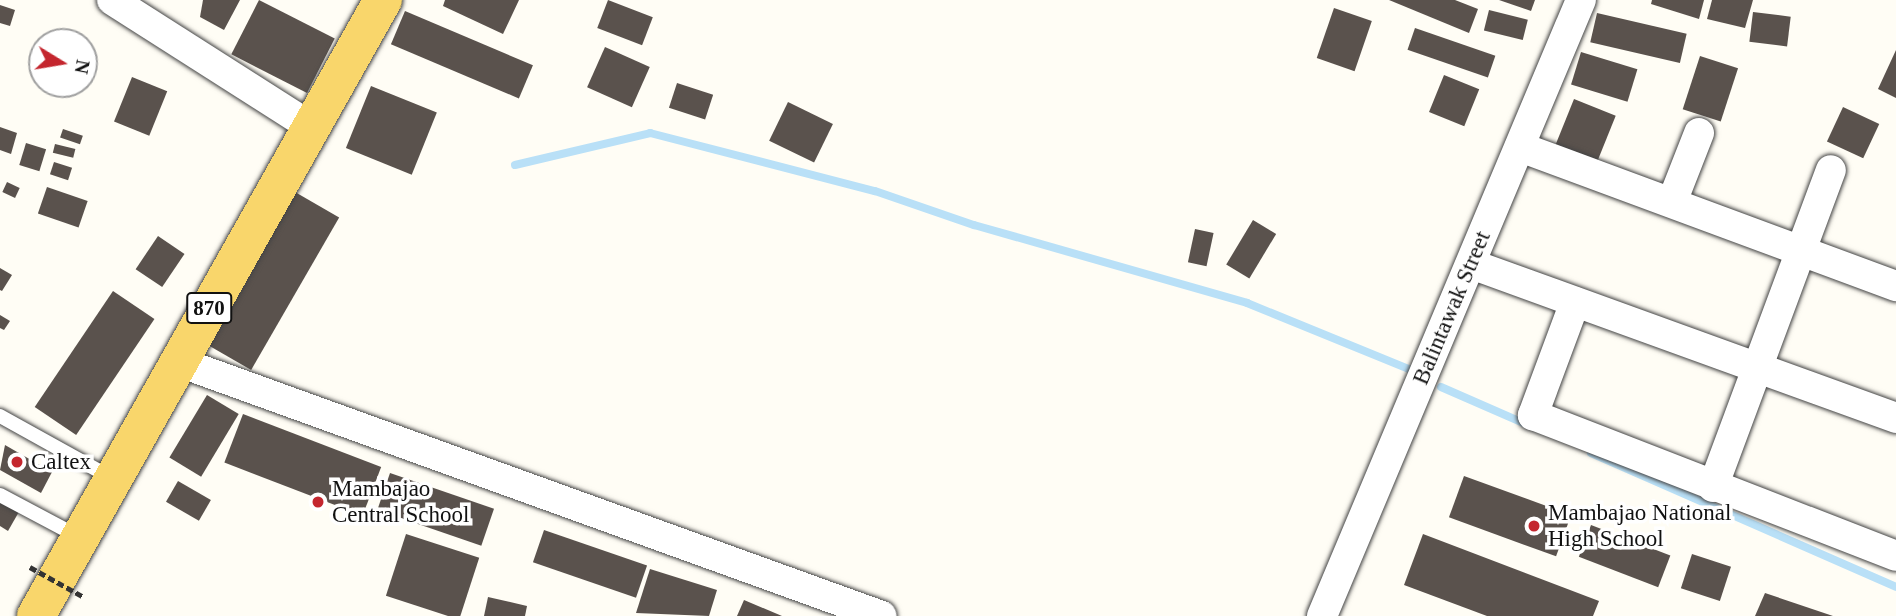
<!DOCTYPE html>
<html>
<head>
<meta charset="utf-8">
<style>
  body { margin:0 }
  #map { position:relative; width:1896px; height:616px; overflow:hidden; background:#fffdf5; font-family:"Times New Roman",serif }
  div>[style] { position:absolute }
  .stream>* { height:8px; margin:-4px; padding:0 4px; transform-origin:4px; border-radius:4px; background:#b9e0f7 }
  .building>* { inset:0; background:#5a524d; transform-origin:0 0 }
  .roads { filter:drop-shadow(0 0 2px #444) drop-shadow(0 0 2px #444) }
  .service>* { height:14px; margin:-7px; padding:0 7px; transform-origin:7px; border-radius:7px; background:#fff }
  .minor>* { height:30px; margin:-15px; padding:0 15px; transform-origin:15px; border-radius:15px; background:#fff }
  .primary>* { height:38px; margin:-19px; padding:0 19px; transform-origin:19px; border-radius:19px; background:#f9d66b }
  .path-bridge>* { height:4.5px; margin-top:-2.25px; transform-origin:0; background:repeating-linear-gradient(90deg,#333 0 7px,transparent 0 10.5px) }
  .dots>* { width:19px; height:19px; translate:-50% -50%; box-sizing:border-box; border:4px solid #fff; border-radius:50% }
  span { translate:-50% -50%; white-space:nowrap; text-align:center; line-height:1.15; -webkit-text-stroke:7px #fff; paint-order:stroke }
  .shield-label span { padding:2px 5px; background:#fff; border:2px solid; border-radius:5px; -webkit-text-stroke-width:0 }
  .shield-label { font-size:21px; color:#111; font-weight:700 }
  .street-label { font-size:23px; color:#111 }
  .poi-label { font-size:23px; color:#111 }
  .left { translate:0 -50%; text-align:left }
  .north { position:absolute; left:28px; top:28px; width:70px; height:70px; box-sizing:border-box; background:#fff; border:2px solid #a0a0a0; border-radius:50%; rotate:101deg; font-size:19px; font-weight:700; line-height:28px; text-align:center; color:#111 }
  .north::after { content:''; display:block; margin:auto; width:24px; height:32px; background:#c4262e; clip-path:polygon(50% 0,100% 100%,50% 72%,0 100%) }
</style>
</head>
<body>
<div id="map">
  <div class="stream">
    <i style="left:515px;top:165px;width:139px;rotate:-13.3deg"></i>
    <i style="left:650px;top:133px;width:232px;rotate:14.5deg"></i>
    <i style="left:875px;top:191px;width:105px;rotate:19deg"></i>
    <i style="left:974px;top:225px;width:284px;rotate:15.9deg"></i>
    <i style="left:1247px;top:303px;width:177px;rotate:22.2deg"></i>
    <i style="left:1441px;top:387px;width:95px;rotate:23.6deg"></i>
    <i style="left:1591px;top:453px;width:333px;rotate:23.7deg"></i>
  </div>
  <div class="building">
    <i style="clip-path:polygon(203px 0,240px 0,224px 30px,200px 17px)"></i>
    <i style="left:259px;top:0;width:85px;height:61px;rotate:27deg"></i>
    <i style="clip-path:polygon(445px 0,519px 0,503px 34px,443px 6px)"></i>
    <i style="left:608px;top:0;width:48px;height:30px;rotate:21deg"></i>
    <i style="clip-path:polygon(1389px 0,1455px 0,1478px 9px,1469px 33px)"></i>
    <i style="clip-path:polygon(1499px 0,1535px 0,1531px 11px)"></i>
    <i style="clip-path:polygon(1652px 0,1704px 0,1699px 19px,1651px 4px)"></i>
    <i style="clip-path:polygon(1712px 0,1753px 0,1745px 28px,1707px 19px)"></i>
    <i style="clip-path:polygon(0 5px,15px 10px,10px 26px,0 23px)"></i>
    <i style="left:1334px;top:8px;width:40px;height:53px;rotate:19deg"></i>
    <i style="left:1489px;top:10px;width:40px;height:21px;rotate:14deg"></i>
    <i style="left:405px;top:11px;width:139px;height:36px;rotate:23deg"></i>
    <i style="left:1753px;top:12px;width:38px;height:30px;rotate:7deg"></i>
    <i style="left:1597px;top:13px;width:92px;height:30px;rotate:13deg"></i>
    <i style="left:1415px;top:28px;width:85px;height:23px;rotate:19deg"></i>
    <i style="left:605px;top:47px;width:49px;height:44px;rotate:24deg"></i>
    <i style="clip-path:polygon(1896px 50px,1896px 98px,1878px 89px)"></i>
    <i style="left:1581px;top:52px;width:59px;height:34px;rotate:17deg"></i>
    <i style="left:1700px;top:56px;width:40px;height:56px;rotate:18deg"></i>
    <i style="left:1444px;top:75px;width:38px;height:40px;rotate:22deg"></i>
    <i style="left:132px;top:77px;width:38px;height:48px;rotate:22deg"></i>
    <i style="left:677px;top:83px;width:38px;height:26px;rotate:18deg"></i>
    <i style="left:371px;top:86px;width:71px;height:67px;rotate:22deg"></i>
    <i style="left:1574px;top:99px;width:45px;height:53px;rotate:22deg"></i>
    <i style="left:788px;top:102px;width:50px;height:43px;rotate:26deg"></i>
    <i style="left:1843px;top:107px;width:40px;height:38px;rotate:25deg"></i>
    <i style="clip-path:polygon(0 127px,17px 133px,11px 154px,0 150px)"></i>
    <i style="left:63px;top:129px;width:21px;height:9px;rotate:19deg"></i>
    <i style="left:26px;top:143px;width:21px;height:23px;rotate:17deg"></i>
    <i style="left:55px;top:144px;width:21px;height:9px;rotate:14deg"></i>
    <i style="left:54px;top:162px;width:19px;height:13px;rotate:18deg"></i>
    <i style="left:7px;top:182px;width:14px;height:11px;rotate:25deg"></i>
    <i style="left:47px;top:187px;width:43px;height:28px;rotate:19deg"></i>
    <i style="left:295px;top:192px;width:51px;height:176px;rotate:30deg"></i>
    <i style="left:1253px;top:220px;width:27px;height:52px;rotate:31deg"></i>
    <i style="left:1195px;top:229px;width:19px;height:34px;rotate:12deg"></i>
    <i style="left:158px;top:236px;width:32px;height:40px;rotate:34deg"></i>
    <i style="clip-path:polygon(0 268px,12px 275px,2px 291px,0 290px)"></i>
    <i style="left:113px;top:291px;width:50px;height:140px;rotate:34deg"></i>
    <i style="clip-path:polygon(0 315px,10px 321px,4px 330px,0 328px)"></i>
    <i style="left:207px;top:395px;width:37px;height:73px;rotate:31deg"></i>
    <i style="left:243px;top:414px;width:148px;height:52px;rotate:21deg"></i>
    <i style="clip-path:polygon(5px 445px,52px 472px,41px 493px,0 470px)"></i>
    <i style="left:390px;top:473px;width:110px;height:39px;rotate:19deg"></i>
    <i style="left:1464px;top:476px;width:114px;height:44px;rotate:20deg"></i>
    <i style="left:178px;top:481px;width:38px;height:24px;rotate:30deg"></i>
    <i style="clip-path:polygon(0 499px,20px 510px,8px 531px,0 526px)"></i>
    <i style="left:1591px;top:525px;width:85px;height:34px;rotate:21deg"></i>
    <i style="left:544px;top:530px;width:109px;height:34px;rotate:19deg"></i>
    <i style="left:406px;top:534px;width:77px;height:65px;rotate:18deg"></i>
    <i style="clip-path:polygon(1423px 534px,1599px 601px,1593px 616px,1487px 616px,1404px 585px)"></i>
    <i style="left:1692px;top:554px;width:41px;height:36px;rotate:18deg"></i>
    <i style="clip-path:polygon(650px 569px,717px 590px,709px 616px,636px 613px)"></i>
    <i style="clip-path:polygon(1765px 593px,1833px 616px,1755px 616px)"></i>
    <i style="clip-path:polygon(488px 597px,527px 606px,525px 616px,484px 616px)"></i>
    <i style="clip-path:polygon(744px 600px,782px 616px,737px 616px)"></i>
  </div>
  <div class="roads">
    <div class="service">
      <i style="left:0;top:416px;width:128px;rotate:29deg"></i>
      <i style="left:0;top:495px;width:89px;rotate:28deg"></i>
    </div>
    <div class="minor">
      <i style="left:112px;top:0;width:236px;rotate:32.5deg"></i>
      <i style="left:1520px;top:147px;width:401px;rotate:20.3deg"></i>
      <i style="left:1672px;top:202px;width:74px;rotate:-68.6deg"></i>
      <i style="left:1471px;top:264px;width:452px;rotate:19.9deg"></i>
      <i style="left:1575px;top:302px;width:121px;rotate:110.4deg"></i>
      <i style="left:1533px;top:415px;width:389px;rotate:21.2deg"></i>
      <i style="left:179px;top:362px;width:747px;rotate:19.87deg"></i>
      <i style="left:1713px;top:487px;width:338px;rotate:-69.6deg"></i>
      <i style="left:1322px;top:616px;width:668px;rotate:-67.2deg"></i>
    </div>
    <div class="primary">
      <i style="left:36px;top:616px;width:707px;rotate:-60.61deg"></i>
    </div>
  </div>
  <div class="path-bridge">
    <i style="left:30px;top:567px;width:62px;rotate:29.1deg"></i>
  </div>
  <div class="dots">
    <i style="left:17px;top:462px;background:#c4262e"></i>
    <i style="left:318px;top:502px;background:#c4262e"></i>
    <i style="left:1534px;top:526px;background:#c4262e"></i>
  </div>
  <div class="shield-label">
    <span style="left:209px;top:308px">870</span>
  </div>
  <div class="street-label">
    <span style="left:1452px;top:308px;rotate:-67deg">Balintawak Street</span>
  </div>
  <div class="poi-label">
    <span class="left" style="left:31px;top:462px">Caltex</span>
    <span class="left" style="left:332px;top:502px">Mambajao<br>Central School</span>
    <span class="left" style="left:1548px;top:526px">Mambajao National<br>High School</span>
  </div>
  <div class="north">N</div>
</div>
</body>
</html>
